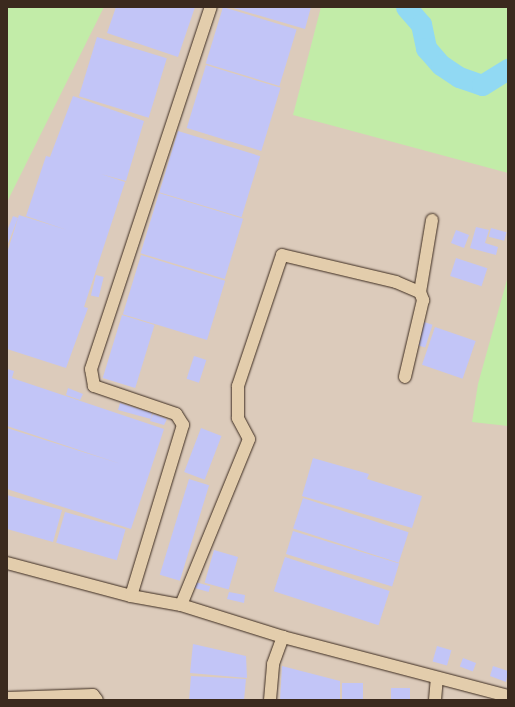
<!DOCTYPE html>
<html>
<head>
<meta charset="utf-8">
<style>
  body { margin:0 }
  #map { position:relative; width:515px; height:707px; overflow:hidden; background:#dccbbb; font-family:"Patrick Hand",sans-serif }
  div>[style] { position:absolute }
  .green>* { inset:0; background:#c2eca8 }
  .river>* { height:21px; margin:-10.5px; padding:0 10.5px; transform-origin:10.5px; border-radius:10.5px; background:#91d9f3 }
  .building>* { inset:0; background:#c2c5f7; transform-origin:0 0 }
  .roads { filter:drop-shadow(0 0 1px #3b2a1e) drop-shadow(0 0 1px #3b2a1e) }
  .minor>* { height:12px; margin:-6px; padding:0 6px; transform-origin:6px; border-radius:6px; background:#e3cdac }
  span { translate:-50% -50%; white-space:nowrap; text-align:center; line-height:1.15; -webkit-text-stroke:4px #e3cdac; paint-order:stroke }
  .frame { position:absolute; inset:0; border:8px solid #3b2a1e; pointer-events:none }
</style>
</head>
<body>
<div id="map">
  <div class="green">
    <i style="clip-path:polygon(7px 7px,104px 7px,7px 202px)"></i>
    <i style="clip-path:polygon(321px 7px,508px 7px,508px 173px,293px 115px)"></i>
    <i style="clip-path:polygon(508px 276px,508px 426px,472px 422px,478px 384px)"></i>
  </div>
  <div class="river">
    <i style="left:406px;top:7px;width:23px;rotate:49deg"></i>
    <i style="left:421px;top:24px;width:25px;rotate:78deg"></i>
    <i style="left:426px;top:48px;width:23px;rotate:49deg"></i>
    <i style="left:441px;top:65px;width:22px;rotate:34deg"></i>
    <i style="left:459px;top:77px;width:24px;rotate:19deg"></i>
    <i style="left:482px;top:85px;width:31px;rotate:-32deg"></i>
  </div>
  <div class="building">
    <i style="clip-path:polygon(116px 7px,195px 7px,178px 57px,107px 33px)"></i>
    <i style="left:223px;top:7px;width:77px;height:59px;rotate:17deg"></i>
    <i style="clip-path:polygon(230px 7px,311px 7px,305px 29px)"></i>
    <i style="left:97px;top:37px;width:73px;height:62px;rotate:17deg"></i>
    <i style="left:206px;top:65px;width:78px;height:66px;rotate:17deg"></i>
    <i style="clip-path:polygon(73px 96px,144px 121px,126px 181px,101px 174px,125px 182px,84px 307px,88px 308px,66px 368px,7px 349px,7px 253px,19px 215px,67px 230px,26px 216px,46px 156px,50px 157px)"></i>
    <i style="left:178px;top:131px;width:86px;height:64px;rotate:17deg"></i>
    <i style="left:159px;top:193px;width:88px;height:63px;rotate:17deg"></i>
    <i style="clip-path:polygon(13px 216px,18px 218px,7px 246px,7px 231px)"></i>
    <i style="clip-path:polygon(476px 227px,489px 230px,485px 243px,498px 247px,496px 255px,470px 248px)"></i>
    <i style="left:491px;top:228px;width:16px;height:9px;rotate:15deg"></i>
    <i style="left:456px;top:230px;width:14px;height:14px;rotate:21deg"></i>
    <i style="left:141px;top:255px;width:88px;height:62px;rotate:17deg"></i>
    <i style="left:456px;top:258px;width:33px;height:19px;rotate:18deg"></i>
    <i style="left:96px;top:275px;width:8px;height:21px;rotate:14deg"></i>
    <i style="left:122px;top:315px;width:34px;height:66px;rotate:17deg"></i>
    <i style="left:424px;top:322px;width:9px;height:24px;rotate:18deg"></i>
    <i style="left:435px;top:327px;width:43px;height:40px;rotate:19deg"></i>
    <i style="left:194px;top:356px;width:13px;height:24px;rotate:18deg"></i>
    <i style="clip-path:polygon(7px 369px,14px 371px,12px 378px,164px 429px,131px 529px,7px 489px,7px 428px,121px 464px,7px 426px)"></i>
    <i style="clip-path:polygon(68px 388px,83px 394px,80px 400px,66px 395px)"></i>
    <i style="clip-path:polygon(120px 403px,152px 413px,151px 419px,118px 410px)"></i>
    <i style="clip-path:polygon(153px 414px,167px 419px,164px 425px,150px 421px)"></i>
    <i style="left:201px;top:428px;width:22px;height:47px;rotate:21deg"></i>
    <i style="clip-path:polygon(313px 458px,369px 474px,367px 479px,422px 496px,412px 528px,302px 496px)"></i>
    <i style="left:189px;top:479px;width:21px;height:100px;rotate:17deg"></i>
    <i style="clip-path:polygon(7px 495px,62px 510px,53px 542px,7px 529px)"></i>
    <i style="left:303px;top:498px;width:111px;height:32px;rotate:18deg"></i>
    <i style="left:65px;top:512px;width:63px;height:32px;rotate:16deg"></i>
    <i style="left:293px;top:531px;width:111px;height:24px;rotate:17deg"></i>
    <i style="left:214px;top:550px;width:25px;height:34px;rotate:16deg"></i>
    <i style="left:285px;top:557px;width:110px;height:36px;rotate:18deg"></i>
    <i style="left:192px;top:581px;width:19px;height:6px;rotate:16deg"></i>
    <i style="clip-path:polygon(229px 592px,245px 595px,244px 603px,227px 599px)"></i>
    <i style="clip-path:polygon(193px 644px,246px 656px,247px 678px,190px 673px)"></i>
    <i style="left:437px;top:646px;width:15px;height:16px;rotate:16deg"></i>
    <i style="left:463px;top:658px;width:14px;height:9px;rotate:21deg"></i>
    <i style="clip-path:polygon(282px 666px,340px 681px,340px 700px,280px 700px)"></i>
    <i style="clip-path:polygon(493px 666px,508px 671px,506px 682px,490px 676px)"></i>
    <i style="clip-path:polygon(191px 676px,246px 679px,244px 700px,189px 700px)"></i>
    <i style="left:342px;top:683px;width:21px;height:17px"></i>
    <i style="left:391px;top:688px;width:19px;height:12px"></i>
  </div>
  <div class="roads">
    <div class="minor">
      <i style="left:420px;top:292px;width:73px;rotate:-80.5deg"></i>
      <i style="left:7px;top:563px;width:128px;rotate:14.9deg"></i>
      <i style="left:131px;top:596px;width:51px;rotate:10.2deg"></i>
      <i style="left:181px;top:605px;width:107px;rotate:17.4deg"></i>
      <i style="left:283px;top:637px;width:233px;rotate:14.7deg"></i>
      <i style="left:131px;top:596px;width:179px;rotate:-73.1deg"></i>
      <i style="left:183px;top:425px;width:13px;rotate:-122deg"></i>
      <i style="left:176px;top:414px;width:87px;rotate:-161.1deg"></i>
      <i style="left:94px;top:386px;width:17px;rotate:-100deg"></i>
      <i style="left:91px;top:369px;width:381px;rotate:-71.7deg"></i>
      <i style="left:181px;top:605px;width:179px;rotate:-67.7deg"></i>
      <i style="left:249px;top:439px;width:24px;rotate:-118deg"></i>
      <i style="left:238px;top:418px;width:32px;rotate:-90deg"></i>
      <i style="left:238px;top:386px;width:138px;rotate:-71.4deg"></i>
      <i style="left:282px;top:255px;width:117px;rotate:13.3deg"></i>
      <i style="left:396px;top:282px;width:26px;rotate:23deg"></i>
      <i style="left:420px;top:292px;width:9px;rotate:69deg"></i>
      <i style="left:423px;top:300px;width:79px;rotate:103.2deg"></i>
      <i style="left:7px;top:698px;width:86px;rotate:-2deg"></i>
      <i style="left:93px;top:695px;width:6px;rotate:51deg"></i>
      <i style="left:270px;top:700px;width:36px;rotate:-85deg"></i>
      <i style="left:273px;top:664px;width:29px;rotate:-70deg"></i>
      <i style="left:435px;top:700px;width:21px;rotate:-85deg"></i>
    </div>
  </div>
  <div class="frame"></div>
</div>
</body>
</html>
